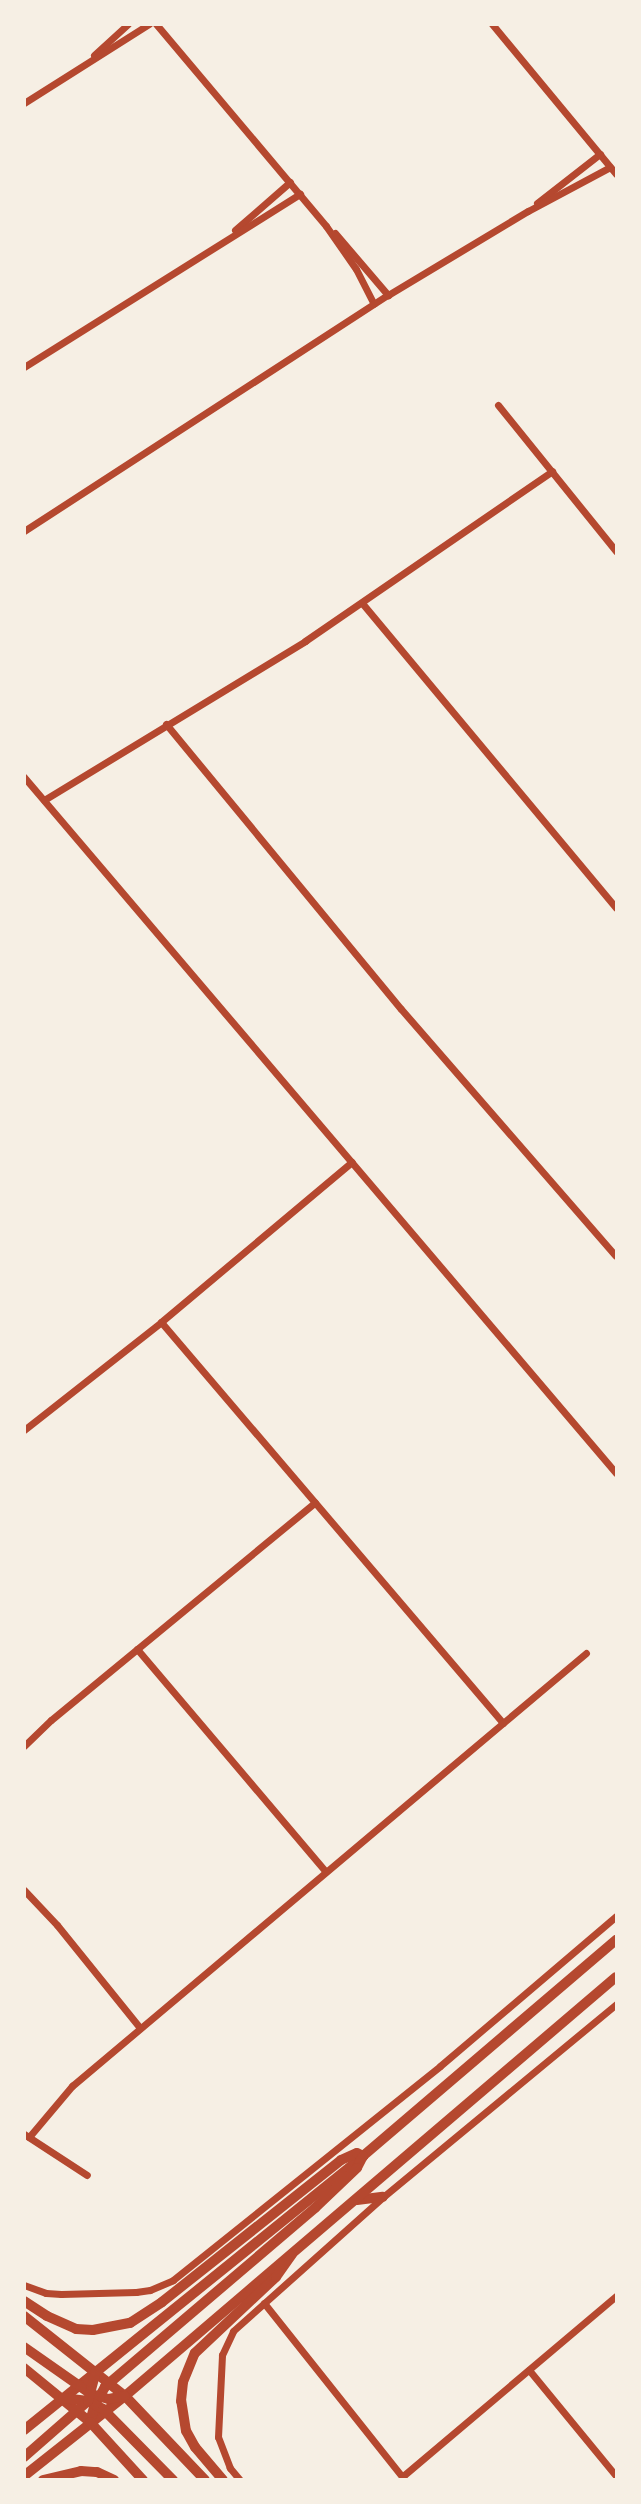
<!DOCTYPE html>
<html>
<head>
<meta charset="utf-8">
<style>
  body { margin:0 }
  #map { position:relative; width:641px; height:2504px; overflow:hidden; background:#f6efe4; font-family:Barlow,sans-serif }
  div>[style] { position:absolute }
  .minor>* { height:7px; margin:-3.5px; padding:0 3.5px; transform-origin:3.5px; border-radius:3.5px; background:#b5482f }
  .tertiary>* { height:10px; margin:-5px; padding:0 5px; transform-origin:5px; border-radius:5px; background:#b5482f }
  .secondary>* { height:10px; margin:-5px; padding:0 5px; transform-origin:5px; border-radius:5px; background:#b5482f }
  span { translate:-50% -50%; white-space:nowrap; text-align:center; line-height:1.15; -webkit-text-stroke:5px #f6efe4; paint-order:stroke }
  .frame { position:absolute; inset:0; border:26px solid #f6efe4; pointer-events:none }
</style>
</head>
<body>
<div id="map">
  <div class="minor">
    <i style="left:156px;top:24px;width:264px;rotate:49.9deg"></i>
    <i style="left:326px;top:226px;width:52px;rotate:55.1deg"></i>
    <i style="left:356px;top:269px;width:39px;rotate:63deg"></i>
    <i style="left:492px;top:24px;width:195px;rotate:50.4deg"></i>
    <i style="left:94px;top:55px;width:46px;rotate:-42.4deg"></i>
    <i style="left:24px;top:103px;width:148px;rotate:-32.3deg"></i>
    <i style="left:537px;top:203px;width:80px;rotate:-37.9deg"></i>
    <i style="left:235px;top:230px;width:73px;rotate:-41.1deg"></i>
    <i style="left:335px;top:233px;width:82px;rotate:49.5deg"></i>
    <i style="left:24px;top:367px;width:326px;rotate:-32.1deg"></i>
    <i style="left:498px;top:405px;width:188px;rotate:51.1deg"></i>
    <i style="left:24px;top:531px;width:434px;rotate:-33deg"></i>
    <i style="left:388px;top:295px;width:163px;rotate:-31deg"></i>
    <i style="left:528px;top:211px;width:93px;rotate:-28.2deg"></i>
    <i style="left:362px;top:603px;width:397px;rotate:50.2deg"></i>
    <i style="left:166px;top:724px;width:369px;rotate:50.5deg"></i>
    <i style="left:401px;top:1009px;width:327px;rotate:49deg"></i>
    <i style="left:24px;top:777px;width:914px;rotate:49.62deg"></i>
    <i style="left:44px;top:800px;width:306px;rotate:-31.3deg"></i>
    <i style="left:305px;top:641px;width:300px;rotate:-34.5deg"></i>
    <i style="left:161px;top:1322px;width:527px;rotate:49.54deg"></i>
    <i style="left:24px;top:1430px;width:174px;rotate:-38.2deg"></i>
    <i style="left:161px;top:1322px;width:249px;rotate:-40deg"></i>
    <i style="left:137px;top:1649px;width:291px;rotate:49.7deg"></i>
    <i style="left:24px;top:1746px;width:37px;rotate:-44deg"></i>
    <i style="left:51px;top:1720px;width:342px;rotate:-39.5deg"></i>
    <i style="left:24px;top:1890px;width:48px;rotate:46.7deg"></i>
    <i style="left:57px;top:1925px;width:132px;rotate:51.1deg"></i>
    <i style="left:24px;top:2134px;width:75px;rotate:33.1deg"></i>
    <i style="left:29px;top:2137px;width:67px;rotate:-49.9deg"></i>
    <i style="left:72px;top:2086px;width:672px;rotate:-40.11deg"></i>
    <i style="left:24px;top:2285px;width:23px;rotate:20deg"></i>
    <i style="left:46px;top:2293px;width:15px;rotate:4deg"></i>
    <i style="left:61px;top:2294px;width:75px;rotate:-1.5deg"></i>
    <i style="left:136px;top:2292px;width:14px;rotate:-8deg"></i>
    <i style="left:150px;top:2290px;width:25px;rotate:-23deg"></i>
    <i style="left:173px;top:2280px;width:342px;rotate:-38.7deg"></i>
    <i style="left:440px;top:2066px;width:231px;rotate:-40.4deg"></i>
    <i style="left:264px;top:2303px;width:225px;rotate:51.5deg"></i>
    <i style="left:529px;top:2370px;width:137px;rotate:50.6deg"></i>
    <i style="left:403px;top:2476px;width:279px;rotate:-40.2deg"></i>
    <i style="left:240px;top:2480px;width:16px;rotate:-130deg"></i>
    <i style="left:230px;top:2468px;width:33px;rotate:-111deg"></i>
    <i style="left:218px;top:2437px;width:82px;rotate:-87.2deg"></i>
    <i style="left:222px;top:2355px;width:26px;rotate:-65deg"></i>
    <i style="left:233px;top:2331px;width:201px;rotate:-41.8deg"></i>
    <i style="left:383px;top:2197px;width:303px;rotate:-39.6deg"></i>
  </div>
  <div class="tertiary">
    <i style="left:357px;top:2200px;width:26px;rotate:-7deg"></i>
    <i style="left:24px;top:2430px;width:436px;rotate:-38.9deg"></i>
    <i style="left:363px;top:2156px;width:333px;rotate:-40.5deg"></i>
    <i style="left:24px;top:2476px;width:129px;rotate:-38.4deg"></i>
    <i style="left:125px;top:2396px;width:645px;rotate:-40.48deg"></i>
  </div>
  <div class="secondary">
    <i style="left:24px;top:2301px;width:27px;rotate:33deg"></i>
    <i style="left:47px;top:2316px;width:32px;rotate:24deg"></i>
    <i style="left:76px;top:2329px;width:17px;rotate:3deg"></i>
    <i style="left:93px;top:2330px;width:38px;rotate:-11deg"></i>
    <i style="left:130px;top:2323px;width:38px;rotate:-33deg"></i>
    <i style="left:162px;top:2302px;width:228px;rotate:-38.4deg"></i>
    <i style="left:341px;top:2160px;width:17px;rotate:-24deg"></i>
    <i style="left:357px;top:2153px;width:7px;rotate:27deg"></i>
    <i style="left:363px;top:2156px;width:13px;rotate:117deg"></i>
    <i style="left:357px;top:2168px;width:58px;rotate:136.4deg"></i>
    <i style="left:315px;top:2208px;width:276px;rotate:139.6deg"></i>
    <i style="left:105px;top:2387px;width:20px;rotate:120deg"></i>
    <i style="left:95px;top:2404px;width:19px;rotate:106deg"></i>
    <i style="left:24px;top:2316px;width:129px;rotate:38.4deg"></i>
    <i style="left:125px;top:2396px;width:116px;rotate:46.4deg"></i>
    <i style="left:24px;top:2347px;width:82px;rotate:35deg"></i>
    <i style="left:91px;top:2394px;width:19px;rotate:16deg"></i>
    <i style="left:109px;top:2399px;width:16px;rotate:-11deg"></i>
    <i style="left:24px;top:2368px;width:85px;rotate:39.3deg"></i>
    <i style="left:90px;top:2422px;width:79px;rotate:47.6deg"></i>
    <i style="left:63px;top:2398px;width:25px;rotate:7deg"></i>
    <i style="left:88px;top:2401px;width:17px;rotate:28deg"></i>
    <i style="left:103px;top:2409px;width:100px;rotate:45.4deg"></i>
    <i style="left:24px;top:2457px;width:85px;rotate:-41.2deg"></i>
    <i style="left:88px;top:2401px;width:31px;rotate:-75deg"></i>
    <i style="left:43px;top:2480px;width:39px;rotate:-13deg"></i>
    <i style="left:81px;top:2471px;width:16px;rotate:4deg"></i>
    <i style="left:97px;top:2472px;width:19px;rotate:25deg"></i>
    <i style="left:223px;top:2480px;width:43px;rotate:-130.3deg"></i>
    <i style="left:195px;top:2447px;width:18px;rotate:-119deg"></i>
    <i style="left:186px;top:2431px;width:30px;rotate:-99deg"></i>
    <i style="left:181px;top:2401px;width:19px;rotate:-84deg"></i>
    <i style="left:183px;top:2382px;width:31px;rotate:-68deg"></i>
    <i style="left:195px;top:2353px;width:111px;rotate:-43.2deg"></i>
    <i style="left:276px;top:2277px;width:28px;rotate:-55deg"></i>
  </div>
  <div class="frame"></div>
</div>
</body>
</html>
